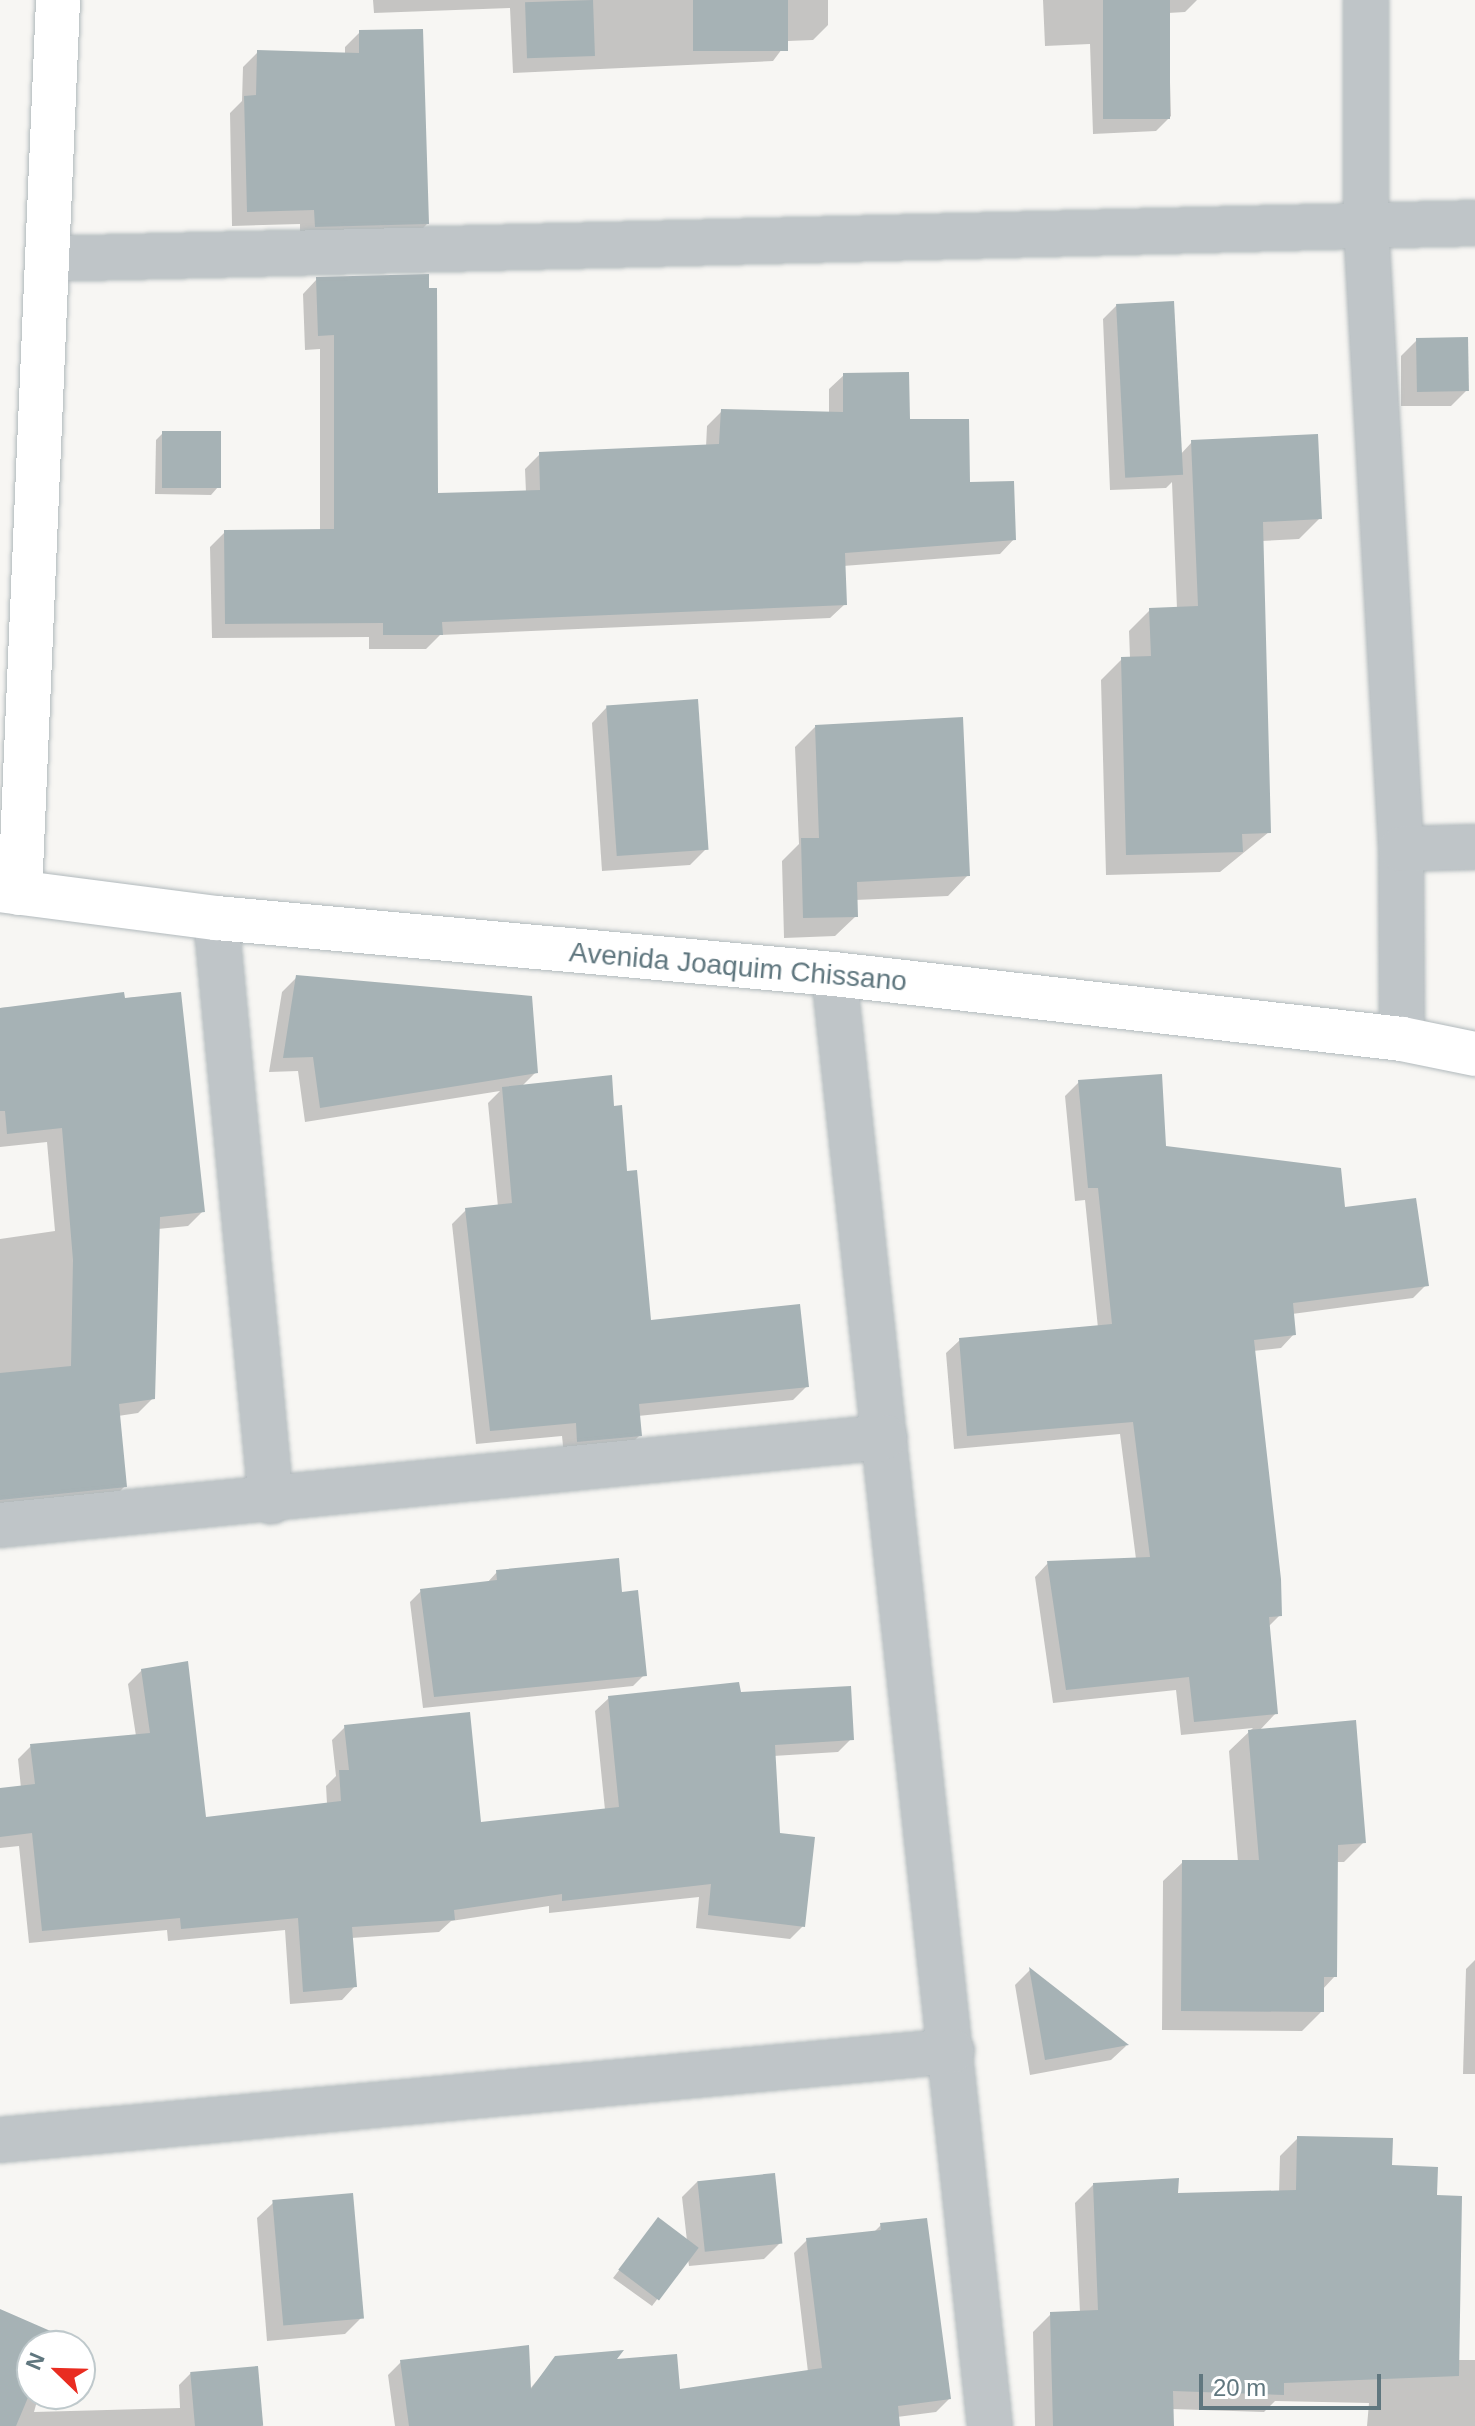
<!DOCTYPE html>
<html>
<head>
<meta charset="utf-8">
<style>
  body { margin:0 }
  #map { position:relative; width:1475px; height:2426px; overflow:hidden; background:#f7f6f3; font-family:Helvetica,sans-serif }
  div>[style] { position:absolute }
  .shadow>* { inset:0; background:#0003 }
  .building>* { inset:0; background:#a6b2b5; transform-origin:0 0 }
  .roads { filter:drop-shadow(0 0 2px #b1b9bc) drop-shadow(0 0 2px #b1b9bc) }
  .street>* { height:44px; margin:-22px; padding:0 22px; transform-origin:22px; border-radius:22px; background:#bfc5c8 }
  .secondary>* { height:44px; margin:-22px; padding:0 22px; transform-origin:22px; border-radius:22px; background:#fff }
  span { translate:-50% -50%; white-space:nowrap; text-align:center; line-height:1.15; -webkit-text-stroke:8px #fff; paint-order:stroke }
  .street-label { font-size:28px; color:#60777f }
  .north { position:absolute; left:16px; top:2330px; width:80px; height:80px; box-sizing:border-box; background:#fff; border:2px solid #bfc9cc; border-radius:50%; rotate:293deg; font-size:22px; font-weight:700; line-height:32px; text-align:center; color:#60777f }
  .north::after { content:''; display:block; margin:auto; width:28px; height:36px; background:#e92c21; clip-path:polygon(50% 0,100% 100%,50% 72%,0 100%) }
  .scale { position:absolute; left:1199px; top:2374px; width:182px; height:36px; box-sizing:border-box; border:4px solid #60777f; border-top:0; padding-left:10px; font-size:24px; line-height:28px; white-space:nowrap; color:#60777f; -webkit-text-stroke:6px #fff; paint-order:stroke }
</style>
</head>
<body>
<div id="map">
  <div class="shadow">
    <i style="clip-path:polygon(373px 0,828px 0,828px 25px,813px 40px,788px 41px,773px 61px,513px 73px,510px 8px,374px 13px)"></i>
    <i style="clip-path:polygon(1043px 0,1197px 0,1185px 12px,1168px 13px,1171px 116px,1156px 131px,1093px 134px,1090px 44px,1045px 46px)"></i>
    <i style="clip-path:polygon(360px 32px,427px 224px,412px 239px,300px 241px,300px 224px,232px 226px,230px 113px,242px 101px,243px 67px,258px 52px,345px 54px,345px 47px)"></i>
    <i style="clip-path:polygon(317px 279px,436px 495px,526px 493px,525px 469px,540px 454px,706px 447px,707px 426px,722px 411px,829px 414px,829px 389px,844px 375px,908px 421px,1014px 539px,1000px 554px,843px 566px,845px 604px,830px 618px,440px 635px,426px 649px,369px 649px,369px 637px,212px 638px,210px 547px,225px 532px,320px 531px,320px 349px,305px 350px,303px 294px)"></i>
    <i style="clip-path:polygon(1117px 305px,1179px 456px,1192px 442px,1320px 518px,1299px 539px,1261px 541px,1269px 832px,1220px 872px,1106px 875px,1101px 680px,1122px 659px,1130px 658px,1129px 631px,1150px 610px,1177px 609px,1172px 482px,1166px 488px,1110px 490px,1103px 319px)"></i>
    <i style="clip-path:polygon(1417px 340px,1467px 390px,1451px 406px,1401px 406px,1401px 356px)"></i>
    <i style="clip-path:polygon(163px 433px,218px 487px,211px 495px,155px 494px,156px 440px)"></i>
    <i style="clip-path:polygon(607px 707px,706px 849px,690px 865px,602px 871px,592px 723px)"></i>
    <i style="clip-path:polygon(815px 727px,968px 875px,948px 896px,855px 900px,856px 916px,835px 936px,784px 938px,782px 861px,799px 844px,795px 747px)"></i>
    <i style="clip-path:polygon(297px 977px,536px 1072px,521px 1087px,612px 1108px,649px 1322px,807px 1386px,793px 1400px,638px 1416px,640px 1435px,626px 1449px,564px 1456px,562px 1436px,476px 1444px,452px 1224px,466px 1210px,498px 1207px,488px 1103px,500px 1091px,305px 1122px,298px 1071px,269px 1072px,282px 992px)"></i>
    <i style="clip-path:polygon(179px 994px,203px 1211px,188px 1226px,158px 1229px,153px 1398px,138px 1413px,118px 1416px,125px 1486px,110px 1501px,0 1512px,0 1239px,55px 1231px,47px 1142px,0 1147px,0 1008px)"></i>
    <i style="clip-path:polygon(1079px 1082px,1164px 1147px,1343px 1210px,1426px 1285px,1413px 1298px,1292px 1314px,1294px 1334px,1281px 1348px,1253px 1351px,1280px 1615px,1268px 1627px,1276px 1713px,1259px 1731px,1364px 1842px,1344px 1862px,1336px 1862px,1335px 1976px,1322px 1990px,1322px 2011px,1302px 2031px,1162px 2030px,1163px 1881px,1183px 1862px,1238px 1862px,1229px 1751px,1253px 1728px,1181px 1735px,1176px 1690px,1053px 1703px,1035px 1577px,1048px 1563px,1136px 1559px,1120px 1434px,954px 1449px,946px 1353px,960px 1340px,1098px 1328px,1085px 1200px,1075px 1201px,1065px 1096px)"></i>
    <i style="clip-path:polygon(497px 1572px,620px 1594px,644px 1675px,633px 1686px,423px 1708px,410px 1602px,421px 1591px,486px 1584px)"></i>
    <i style="clip-path:polygon(142px 1670px,204px 1820px,327px 1804px,326px 1786px,336px 1776px,332px 1740px,345px 1727px,479px 1824px,605px 1810px,595px 1711px,609px 1698px,739px 1694px,851px 1739px,838px 1752px,773px 1756px,778px 1835px,803px 1926px,790px 1939px,696px 1928px,699px 1897px,549px 1913px,549px 1906px,451px 1921px,439px 1932px,351px 1938px,355px 1986px,342px 2000px,290px 2004px,285px 1930px,168px 1941px,167px 1930px,29px 1943px,19px 1846px,0 1848px,0 1790px,21px 1788px,18px 1759px,31px 1746px,136px 1736px,128px 1684px)"></i>
    <i style="clip-path:polygon(1475px 1960px,1475px 2074px,1463px 2074px,1466px 1969px)"></i>
    <i style="clip-path:polygon(1030px 1970px,1126px 2046px,1111px 2060px,1030px 2075px,1015px 1985px)"></i>
    <i style="clip-path:polygon(1298px 2138px,1390px 2167px,1435px 2197px,1457px 2360px,1475px 2360px,1475px 2426px,1367px 2426px,1369px 2403px,1275px 2401px,1264px 2412px,1171px 2409px,1172px 2426px,1035px 2426px,1033px 2332px,1051px 2314px,1080px 2313px,1075px 2203px,1093px 2185px,1176px 2195px,1279px 2193px,1280px 2156px)"></i>
    <i style="clip-path:polygon(698px 2181px,780px 2243px,764px 2259px,689px 2266px,688px 2259px,652px 2306px,613px 2278px,658px 2220px,687px 2241px,682px 2197px)"></i>
    <i style="clip-path:polygon(273px 2203px,361px 2318px,345px 2334px,267px 2341px,257px 2218px)"></i>
    <i style="clip-path:polygon(881px 2225px,949px 2399px,936px 2412px,897px 2417px,895px 2426px,395px 2426px,388px 2375px,401px 2362px,529px 2390px,556px 2358px,613px 2362px,678px 2391px,808px 2372px,794px 2253px,807px 2240px,874px 2232px)"></i>
    <i style="clip-path:polygon(0 2312px,56px 2335px,53px 2346px,32px 2346px,32px 2394px,39px 2394px,34px 2412px,180px 2408px,179px 2385px,191px 2373px,261px 2426px,0 2426px)"></i>
  </div>
  <div class="building">
    <i style="left:593px;top:0;width:56px;height:68px;rotate:88deg"></i>
    <i style="left:693px;top:0;width:95px;height:51px"></i>
    <i style="left:1103px;top:0;width:67px;height:119px"></i>
    <i style="clip-path:polygon(423px 29px,429px 224px,315px 227px,314px 210px,247px 212px,244px 96px,256px 95px,257px 50px,359px 53px,359px 30px)"></i>
    <i style="clip-path:polygon(429px 274px,429px 288px,437px 288px,438px 493px,540px 490px,539px 452px,719px 444px,721px 409px,843px 412px,843px 373px,909px 372px,910px 419px,969px 419px,970px 482px,1014px 481px,1016px 540px,845px 553px,847px 605px,442px 622px,443px 635px,383px 635px,383px 623px,225px 624px,224px 530px,334px 529px,334px 335px,318px 336px,316px 277px)"></i>
    <i style="left:1174px;top:301px;width:174px;height:58px;rotate:87deg"></i>
    <i style="left:1468px;top:337px;width:54px;height:52px;rotate:89deg"></i>
    <i style="left:162px;top:431px;width:59px;height:57px"></i>
    <i style="clip-path:polygon(1318px 434px,1322px 519px,1263px 522px,1271px 833px,1242px 834px,1243px 852px,1126px 855px,1121px 657px,1151px 656px,1149px 608px,1198px 606px,1191px 440px)"></i>
    <i style="left:698px;top:699px;width:151px;height:92px;rotate:86deg"></i>
    <i style="clip-path:polygon(963px 717px,970px 876px,857px 882px,858px 917px,803px 918px,801px 838px,819px 838px,815px 725px)"></i>
    <i style="clip-path:polygon(296px 975px,532px 996px,538px 1073px,320px 1108px,313px 1057px,283px 1058px)"></i>
    <i style="clip-path:polygon(124px 992px,125px 998px,181px 992px,205px 1212px,160px 1217px,155px 1399px,119px 1404px,127px 1487px,0 1500px,0 1373px,71px 1366px,73px 1260px,62px 1128px,7px 1134px,5px 1111px,0 1111px,0 1008px)"></i>
    <i style="clip-path:polygon(1162px 1074px,1166px 1146px,1341px 1168px,1345px 1207px,1416px 1198px,1429px 1286px,1293px 1303px,1296px 1335px,1254px 1340px,1281px 1579px,1282px 1616px,1269px 1617px,1278px 1714px,1194px 1722px,1189px 1677px,1066px 1690px,1047px 1561px,1150px 1557px,1133px 1422px,967px 1436px,959px 1338px,1112px 1324px,1098px 1188px,1088px 1188px,1078px 1080px)"></i>
    <i style="clip-path:polygon(612px 1075px,614px 1106px,622px 1105px,627px 1171px,637px 1170px,651px 1320px,800px 1304px,809px 1387px,639px 1404px,642px 1436px,577px 1442px,576px 1423px,490px 1431px,465px 1208px,512px 1203px,502px 1087px)"></i>
    <i style="clip-path:polygon(619px 1558px,622px 1592px,638px 1590px,647px 1676px,434px 1697px,420px 1589px,497px 1580px,496px 1570px)"></i>
    <i style="clip-path:polygon(188px 1661px,206px 1817px,341px 1801px,339px 1770px,349px 1770px,344px 1725px,470px 1712px,481px 1822px,619px 1807px,608px 1696px,739px 1682px,741px 1692px,851px 1686px,854px 1740px,775px 1745px,780px 1833px,815px 1837px,805px 1927px,708px 1915px,711px 1884px,562px 1901px,562px 1894px,454px 1910px,455px 1920px,352px 1927px,357px 1987px,303px 1992px,298px 1918px,181px 1929px,180px 1918px,42px 1931px,32px 1833px,0 1837px,0 1788px,35px 1784px,30px 1744px,150px 1733px,141px 1669px)"></i>
    <i style="clip-path:polygon(1356px 1720px,1366px 1843px,1338px 1845px,1337px 1977px,1324px 1977px,1324px 2012px,1181px 2011px,1182px 1860px,1259px 1860px,1248px 1730px)"></i>
    <i style="clip-path:polygon(1029px 1967px,1129px 2045px,1045px 2060px)"></i>
    <i style="clip-path:polygon(1297px 2136px,1393px 2138px,1392px 2165px,1438px 2167px,1437px 2195px,1462px 2196px,1459px 2376px,1284px 2383px,1284px 2395px,1173px 2391px,1174px 2426px,1053px 2426px,1050px 2312px,1098px 2310px,1093px 2183px,1179px 2178px,1178px 2193px,1296px 2190px)"></i>
    <i style="left:775px;top:2173px;width:71px;height:78px;rotate:84deg"></i>
    <i style="left:353px;top:2193px;width:126px;height:81px;rotate:85deg"></i>
    <i style="left:658px;top:2217px;width:51px;height:66px;rotate:37deg"></i>
    <i style="clip-path:polygon(927px 2218px,951px 2399px,898px 2406px,900px 2426px,409px 2426px,400px 2360px,529px 2345px,531px 2389px,555px 2356px,624px 2350px,617px 2359px,677px 2354px,680px 2389px,822px 2368px,806px 2238px,881px 2230px,880px 2223px)"></i>
    <i style="clip-path:polygon(0 2309px,55px 2333px,50px 2346px,32px 2346px,32px 2388px,16px 2426px,0 2426px)"></i>
    <i style="left:258px;top:2366px;width:60px;height:68px;rotate:85deg"></i>
  </div>
  <div class="roads">
    <div class="street">
      <i style="left:1366px;top:0;width:226px;rotate:90deg"></i>
      <i style="left:1366px;top:226px;width:624px;rotate:86.78deg"></i>
      <i style="left:1401px;top:849px;width:190px;rotate:89.7deg"></i>
      <i style="left:47px;top:259px;width:1428px;rotate:-1.44deg"></i>
      <i style="left:1401px;top:849px;width:74px;rotate:-1.5deg"></i>
      <i style="left:216px;top:918px;width:586px;rotate:84.61deg"></i>
      <i style="left:834px;top:974px;width:1460px;rotate:83.87deg"></i>
      <i style="left:0;top:1525px;width:889px;rotate:-5.68deg"></i>
      <i style="left:0;top:2140px;width:956px;rotate:-5.34deg"></i>
    </div>
    <div class="secondary">
      <i style="left:0;top:890px;width:218px;rotate:7.4deg"></i>
      <i style="left:216px;top:918px;width:621px;rotate:5.18deg"></i>
      <i style="left:834px;top:974px;width:572px;rotate:6.53deg"></i>
      <i style="left:1402px;top:1039px;width:75px;rotate:11.6deg"></i>
      <i style="left:20px;top:893px;width:894px;rotate:-87.56deg"></i>
    </div>
  </div>
  <div class="street-label">
    <span style="left:738px;top:967px;rotate:5deg">Avenida Joaquim Chissano</span>
  </div>
  <div class="north">N</div>
  <div class="scale">20 m</div>
</div>
</body>
</html>
